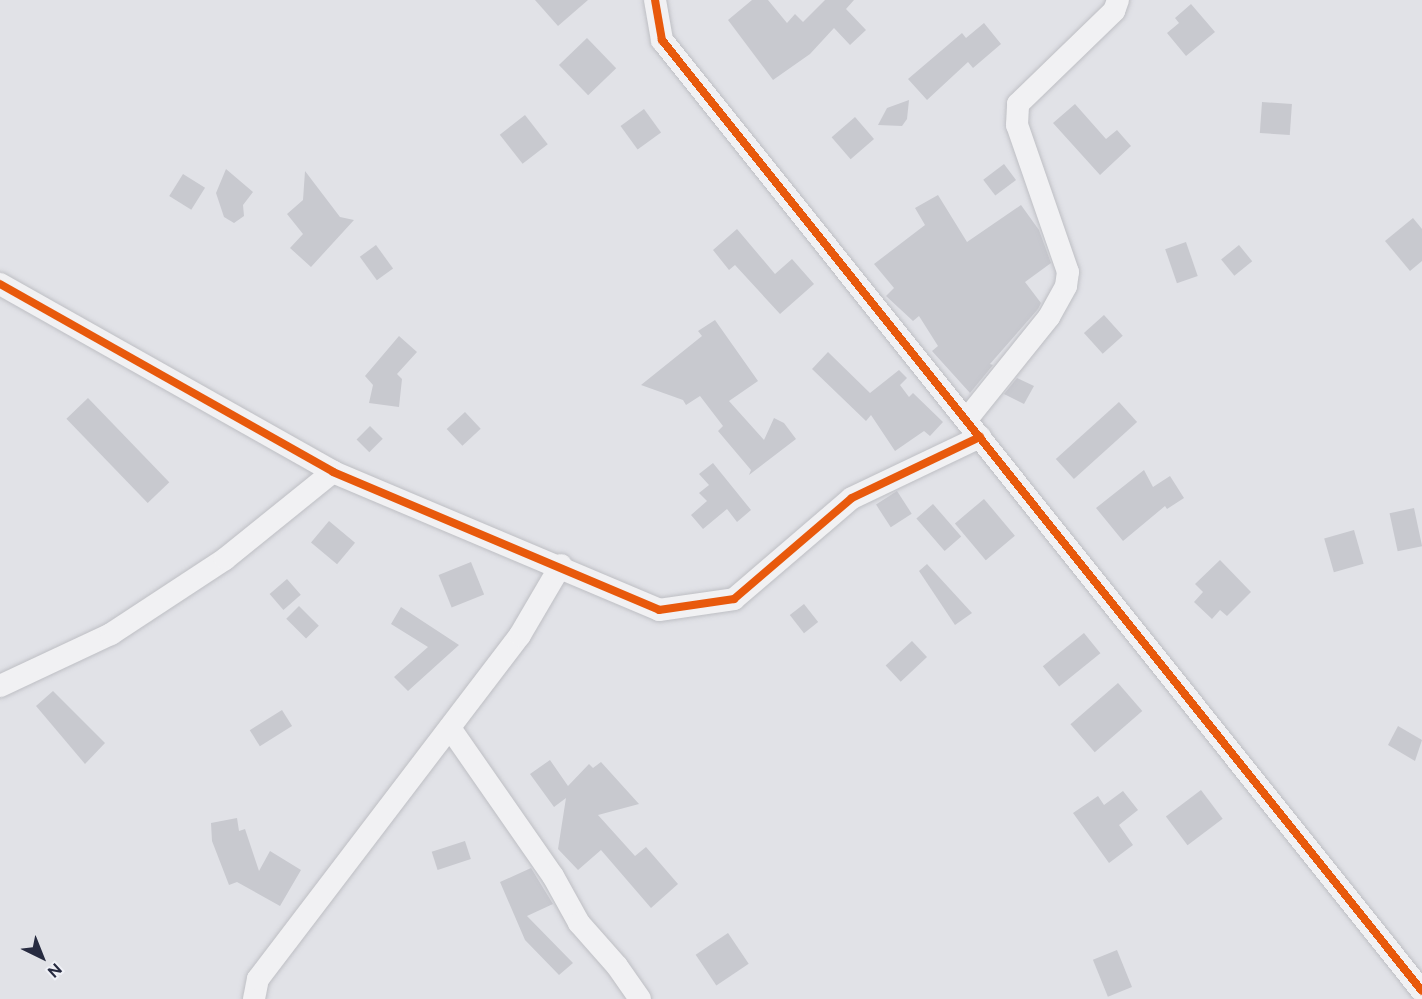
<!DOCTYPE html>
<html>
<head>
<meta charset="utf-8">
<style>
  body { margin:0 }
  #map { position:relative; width:1422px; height:999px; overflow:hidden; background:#e1e2e7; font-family:Figtree,sans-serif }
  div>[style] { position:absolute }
  .building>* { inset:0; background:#c8c9cf; transform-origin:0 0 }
  .roads { filter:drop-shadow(0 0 2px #bebfc4) drop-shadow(0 0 2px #bebfc4) }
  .street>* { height:22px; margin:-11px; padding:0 11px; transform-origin:11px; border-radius:11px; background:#f1f1f3 }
  .cycleway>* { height:8px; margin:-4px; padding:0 4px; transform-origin:4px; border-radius:4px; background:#e8590c }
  span { translate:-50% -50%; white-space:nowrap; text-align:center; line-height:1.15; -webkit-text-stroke:5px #eff0f6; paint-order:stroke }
  .north { position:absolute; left:12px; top:927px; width:60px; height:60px; -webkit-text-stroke:4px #eff0f6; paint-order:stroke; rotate:137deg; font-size:16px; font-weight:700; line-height:24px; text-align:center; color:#272b40 }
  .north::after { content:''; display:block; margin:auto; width:21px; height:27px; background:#272b40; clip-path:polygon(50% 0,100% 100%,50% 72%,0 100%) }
</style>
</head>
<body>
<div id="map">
  <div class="building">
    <i style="clip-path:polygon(535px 0,588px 0,558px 26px)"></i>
    <i style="clip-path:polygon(752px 0,768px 0,787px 23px,795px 14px,803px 22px,825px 0,854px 0,846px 9px,866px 30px,850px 45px,834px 28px,810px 54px,773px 80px,728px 20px)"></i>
    <i style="clip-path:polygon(1191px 4px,1215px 32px,1186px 56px,1167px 33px,1179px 23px,1175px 18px)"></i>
    <i style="clip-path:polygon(984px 23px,1001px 44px,973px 68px,968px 62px,927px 100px,908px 79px,962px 33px,966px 38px)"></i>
    <i style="left:587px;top:38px;width:42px;height:39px;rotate:46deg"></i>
    <i style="clip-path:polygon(909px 100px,907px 119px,902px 126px,878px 125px,887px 108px)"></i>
    <i style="left:1262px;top:102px;width:30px;height:31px;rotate:4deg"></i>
    <i style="clip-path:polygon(1075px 104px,1106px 139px,1117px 130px,1131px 146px,1100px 175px,1053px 123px)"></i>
    <i style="left:644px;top:109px;width:29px;height:29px;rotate:54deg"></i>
    <i style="left:525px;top:115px;width:37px;height:32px;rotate:52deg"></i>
    <i style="left:855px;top:117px;width:29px;height:31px;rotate:49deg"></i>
    <i style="left:1004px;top:164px;width:20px;height:26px;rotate:53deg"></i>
    <i style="clip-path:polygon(226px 169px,253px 192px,243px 205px,244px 216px,234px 223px,224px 217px,216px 193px)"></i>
    <i style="clip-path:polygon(305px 171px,340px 217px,354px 220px,311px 267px,290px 248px,303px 234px,287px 214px,303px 200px)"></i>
    <i style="left:183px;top:174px;width:26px;height:26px;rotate:32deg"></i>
    <i style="clip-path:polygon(938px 195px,967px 242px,1021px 205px,1039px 230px,1051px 263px,1025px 282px,1041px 303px,1038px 309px,990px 364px,993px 365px,970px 393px,932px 351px,938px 346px,919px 316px,913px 321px,886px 296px,894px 288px,874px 264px,925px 225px,915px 208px)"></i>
    <i style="clip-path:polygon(1413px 218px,1422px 229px,1422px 261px,1410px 271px,1385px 241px)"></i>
    <i style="clip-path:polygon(737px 229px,775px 274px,792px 259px,814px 284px,780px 314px,735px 265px,729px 270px,713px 250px)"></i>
    <i style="left:1186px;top:242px;width:36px;height:22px;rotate:71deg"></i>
    <i style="left:376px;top:245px;width:29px;height:20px;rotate:54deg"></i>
    <i style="left:1239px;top:245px;width:21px;height:23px;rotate:51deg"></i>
    <i style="left:1104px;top:315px;width:28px;height:27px;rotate:48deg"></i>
    <i style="clip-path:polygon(715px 320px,758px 381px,729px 401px,764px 440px,774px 418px,784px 423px,796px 439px,749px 475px,751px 470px,718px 431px,723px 426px,700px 396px,686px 405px,683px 400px,641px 385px,702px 336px,698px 331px)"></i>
    <i style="clip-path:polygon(399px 336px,417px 352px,397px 374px,402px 379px,399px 407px,369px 403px,373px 385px,365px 376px)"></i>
    <i style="clip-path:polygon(828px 352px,870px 393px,899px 370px,907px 378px,900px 385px,909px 397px,913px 393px,943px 422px,930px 436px,924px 431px,895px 451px,871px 415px,866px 421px,812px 369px)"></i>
    <i style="clip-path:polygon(1017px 378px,1034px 386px,1024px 404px,1004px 394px)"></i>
    <i style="left:88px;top:398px;width:117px;height:30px;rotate:46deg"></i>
    <i style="left:1119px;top:402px;width:27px;height:85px;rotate:48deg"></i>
    <i style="left:465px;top:412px;width:23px;height:25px;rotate:47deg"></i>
    <i style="left:370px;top:426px;width:18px;height:19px;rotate:45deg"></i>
    <i style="clip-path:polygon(713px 463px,751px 510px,737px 522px,727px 509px,703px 529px,691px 515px,707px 501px,699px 493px,709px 485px,699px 474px)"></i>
    <i style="clip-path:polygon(1144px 470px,1153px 487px,1170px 476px,1184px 498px,1167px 509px,1165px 506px,1123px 541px,1096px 508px)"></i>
    <i style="left:897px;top:491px;width:27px;height:25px;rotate:57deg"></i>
    <i style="left:984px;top:499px;width:48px;height:38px;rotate:50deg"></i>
    <i style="left:933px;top:504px;width:43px;height:22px;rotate:49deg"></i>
    <i style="left:1414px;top:508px;width:39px;height:25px;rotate:78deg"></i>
    <i style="left:329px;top:521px;width:34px;height:28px;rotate:40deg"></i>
    <i style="left:1354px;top:530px;width:35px;height:31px;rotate:74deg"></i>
    <i style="clip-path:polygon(1220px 560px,1251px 592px,1227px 616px,1220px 610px,1212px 619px,1194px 602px,1203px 592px,1195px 584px)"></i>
    <i style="left:471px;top:562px;width:35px;height:35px;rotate:68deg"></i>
    <i style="clip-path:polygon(927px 564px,972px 613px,955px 625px,919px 571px)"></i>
    <i style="left:287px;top:579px;width:21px;height:23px;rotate:49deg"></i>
    <i style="left:804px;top:604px;width:23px;height:18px;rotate:52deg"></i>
    <i style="left:299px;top:606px;width:28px;height:18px;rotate:45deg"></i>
    <i style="clip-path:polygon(401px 607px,459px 645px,408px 691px,394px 677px,428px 647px,391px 624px)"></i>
    <i style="left:1084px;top:633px;width:26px;height:53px;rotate:51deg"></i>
    <i style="left:912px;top:641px;width:22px;height:36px;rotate:47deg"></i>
    <i style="left:1118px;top:683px;width:37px;height:63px;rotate:49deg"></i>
    <i style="clip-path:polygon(53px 691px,105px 743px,85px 764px,36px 706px)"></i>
    <i style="left:282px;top:710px;width:19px;height:38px;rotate:58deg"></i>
    <i style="clip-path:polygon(1398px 726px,1422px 740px,1415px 761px,1388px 745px)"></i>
    <i style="clip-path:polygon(550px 760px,568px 786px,589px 764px,593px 768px,601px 762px,639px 804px,598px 815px,635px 856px,646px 847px,678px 884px,651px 908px,601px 850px,578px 870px,558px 849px,566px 798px,554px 807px,530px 774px)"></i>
    <i style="left:1201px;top:790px;width:36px;height:44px;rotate:53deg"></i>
    <i style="clip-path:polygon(1123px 791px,1138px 810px,1119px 825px,1133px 845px,1109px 863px,1073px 813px,1098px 796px,1104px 805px)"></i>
    <i style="clip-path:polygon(237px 818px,239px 831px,245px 829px,259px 871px,270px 851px,301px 870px,280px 906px,237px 882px,229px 885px,212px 841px,211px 823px)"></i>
    <i style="left:465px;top:841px;width:19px;height:35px;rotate:72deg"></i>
    <i style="clip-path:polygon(531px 868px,553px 904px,527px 916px,573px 963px,559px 975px,525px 940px,500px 882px)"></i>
    <i style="left:728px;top:933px;width:37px;height:39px;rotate:56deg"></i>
    <i style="left:1117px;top:950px;width:40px;height:26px;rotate:68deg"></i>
  </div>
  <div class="roads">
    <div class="street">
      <i style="left:655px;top:0;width:41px;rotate:80.1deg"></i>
      <i style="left:662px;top:40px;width:1217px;rotate:51.37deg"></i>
      <i style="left:0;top:284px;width:382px;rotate:29.4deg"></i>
      <i style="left:333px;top:472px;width:354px;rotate:22.9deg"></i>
      <i style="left:659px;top:610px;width:76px;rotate:-8.3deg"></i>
      <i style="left:734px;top:599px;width:155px;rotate:-40.6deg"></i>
      <i style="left:852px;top:498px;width:142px;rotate:-25.5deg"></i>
      <i style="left:967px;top:419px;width:131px;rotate:-51.2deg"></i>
      <i style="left:1049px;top:317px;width:35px;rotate:-61deg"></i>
      <i style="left:1066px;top:286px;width:14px;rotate:-82deg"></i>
      <i style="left:1068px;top:272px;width:156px;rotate:-109.1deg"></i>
      <i style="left:1017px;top:125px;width:21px;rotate:-87deg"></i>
      <i style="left:1018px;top:104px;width:134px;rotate:-44.1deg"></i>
      <i style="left:1114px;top:11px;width:12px;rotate:-70deg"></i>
      <i style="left:0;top:686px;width:123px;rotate:-25.1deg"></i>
      <i style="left:111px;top:634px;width:136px;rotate:-33.3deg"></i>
      <i style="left:225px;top:559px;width:139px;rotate:-38.9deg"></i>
      <i style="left:450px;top:728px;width:180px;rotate:55.2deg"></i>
      <i style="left:553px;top:876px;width:54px;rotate:61deg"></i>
      <i style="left:579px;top:923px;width:57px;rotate:48.5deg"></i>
      <i style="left:617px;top:966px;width:40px;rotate:55.1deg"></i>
      <i style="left:254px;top:999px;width:20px;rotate:-79deg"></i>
      <i style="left:258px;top:979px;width:432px;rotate:-52.7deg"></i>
      <i style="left:520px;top:635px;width:81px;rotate:-59.6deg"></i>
    </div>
  </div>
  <div class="cycleway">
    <i style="left:655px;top:0;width:41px;rotate:80.1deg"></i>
    <i style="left:662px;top:40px;width:1217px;rotate:51.37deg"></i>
    <i style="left:0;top:284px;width:382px;rotate:29.4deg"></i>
    <i style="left:333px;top:472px;width:354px;rotate:22.9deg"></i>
    <i style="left:659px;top:610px;width:76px;rotate:-8.3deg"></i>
    <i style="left:734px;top:599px;width:155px;rotate:-40.6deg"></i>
    <i style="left:852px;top:498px;width:142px;rotate:-25.5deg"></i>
  </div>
  <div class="north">N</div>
</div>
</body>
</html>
